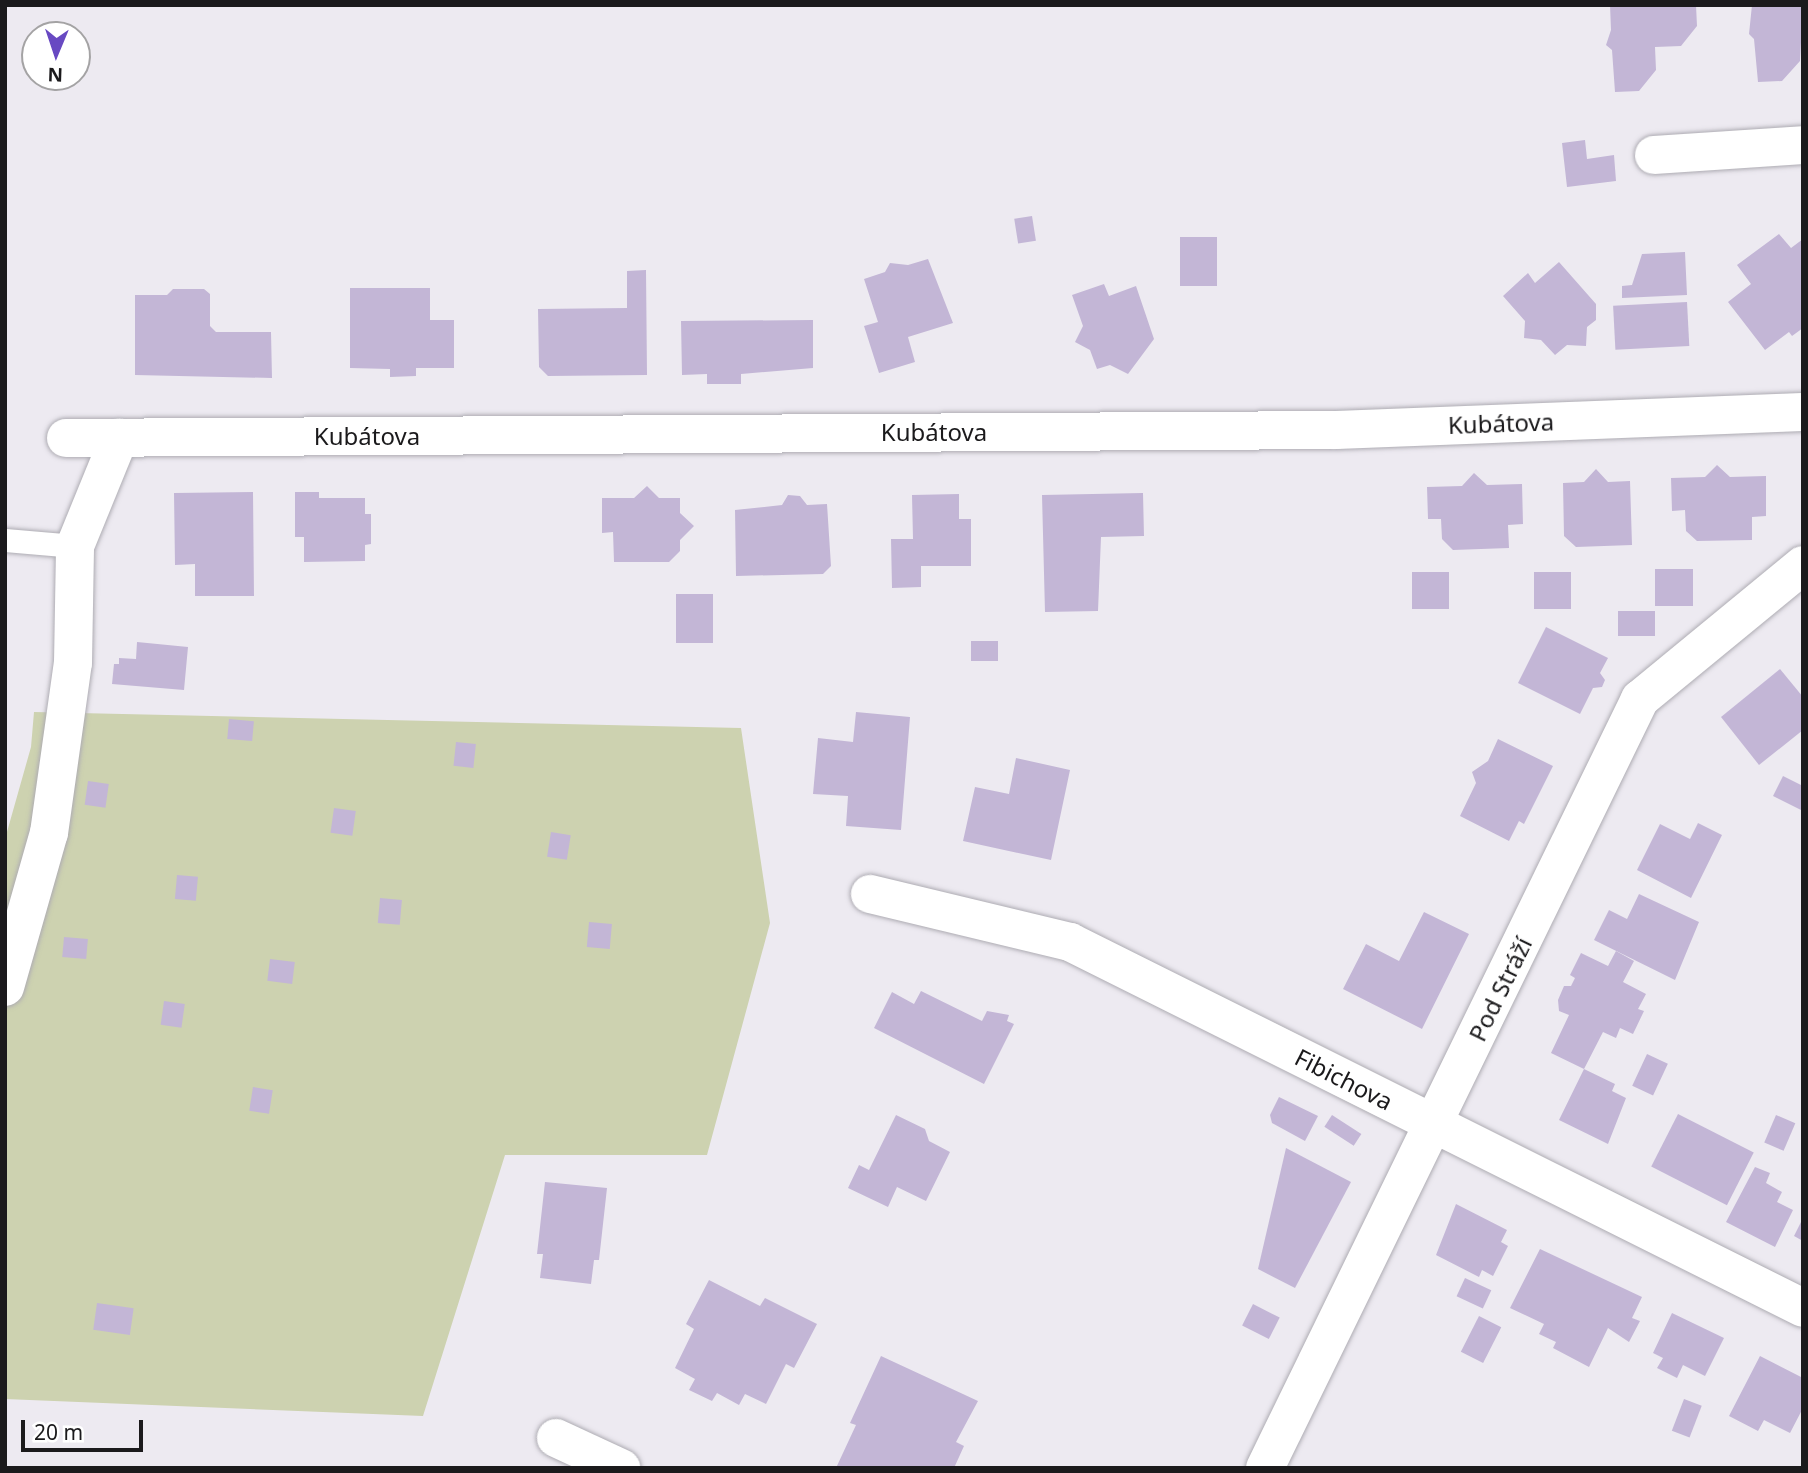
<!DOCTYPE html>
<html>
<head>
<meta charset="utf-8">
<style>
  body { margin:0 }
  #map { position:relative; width:1808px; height:1473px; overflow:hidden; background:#edeaf1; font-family:"Noto Sans",sans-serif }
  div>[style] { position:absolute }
  .green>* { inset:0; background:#cdd2b0 }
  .building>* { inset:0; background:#c3b6d6; transform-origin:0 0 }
  .roads { filter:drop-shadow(0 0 2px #aeacb3) drop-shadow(0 0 2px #aeacb3) }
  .lane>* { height:23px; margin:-11.5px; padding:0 11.5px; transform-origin:11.5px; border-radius:11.5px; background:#fff }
  .street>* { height:38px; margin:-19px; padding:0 19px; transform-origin:19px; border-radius:19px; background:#fff }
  span { translate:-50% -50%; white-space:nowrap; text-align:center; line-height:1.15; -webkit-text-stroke:5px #fff; paint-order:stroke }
  .street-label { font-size:24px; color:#1b1a1c }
  .frame { position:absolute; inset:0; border:7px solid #1b1a1c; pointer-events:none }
  .north { position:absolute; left:21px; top:21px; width:70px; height:70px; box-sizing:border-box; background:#fff; border:2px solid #a4a3a4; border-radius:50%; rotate:182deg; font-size:19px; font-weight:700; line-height:28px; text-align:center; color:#1b1a1c }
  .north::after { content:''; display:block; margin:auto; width:24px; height:32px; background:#6849c2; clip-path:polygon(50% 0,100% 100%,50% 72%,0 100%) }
  .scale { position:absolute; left:21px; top:1420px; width:122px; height:32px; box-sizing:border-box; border:4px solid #1b1a1c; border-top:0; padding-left:9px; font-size:21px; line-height:24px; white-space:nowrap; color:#1b1a1c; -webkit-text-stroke:5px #fff; paint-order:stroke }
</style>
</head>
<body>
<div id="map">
  <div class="green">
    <i style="clip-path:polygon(34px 712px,741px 728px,770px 923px,707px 1155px,505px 1155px,423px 1416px,5px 1399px,5px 839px,31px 747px)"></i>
  </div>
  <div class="building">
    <i style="clip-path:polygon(1610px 5px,1696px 5px,1697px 26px,1681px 46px,1655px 47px,1656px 70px,1639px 91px,1615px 92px,1612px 50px,1606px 45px,1611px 30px)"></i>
    <i style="clip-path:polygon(1752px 5px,1803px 5px,1800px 61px,1782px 81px,1758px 82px,1754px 39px,1749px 34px)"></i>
    <i style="clip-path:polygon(1585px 140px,1587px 159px,1614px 155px,1616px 181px,1567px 187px,1562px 143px)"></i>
    <i style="left:1032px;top:216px;width:25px;height:18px;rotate:81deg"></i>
    <i style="clip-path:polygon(1779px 234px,1791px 248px,1803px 239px,1803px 328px,1792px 336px,1789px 332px,1765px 350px,1728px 302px,1751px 284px,1737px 265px)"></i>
    <i style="left:1180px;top:237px;width:37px;height:49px"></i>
    <i style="clip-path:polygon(1685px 252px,1687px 295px,1622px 298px,1622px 286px,1632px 285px,1642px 254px)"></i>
    <i style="clip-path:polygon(928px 259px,953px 323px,908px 337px,915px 362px,879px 373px,864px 326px,878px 322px,864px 279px,885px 272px,890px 263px,908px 265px)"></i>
    <i style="clip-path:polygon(1559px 262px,1596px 304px,1596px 320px,1587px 327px,1586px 346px,1567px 345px,1555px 355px,1541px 340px,1524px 338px,1525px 321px,1503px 296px,1528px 273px,1535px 283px)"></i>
    <i style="clip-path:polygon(646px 270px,647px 375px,548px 376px,539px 367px,538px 309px,627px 308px,627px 271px)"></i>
    <i style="clip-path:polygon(1104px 284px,1109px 296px,1136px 286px,1154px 339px,1128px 374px,1110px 365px,1097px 369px,1090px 350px,1075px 342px,1083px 326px,1072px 295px)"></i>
    <i style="clip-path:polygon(350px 288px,430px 288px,430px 320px,454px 320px,454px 368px,416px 368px,416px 376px,390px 377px,390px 369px,350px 368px)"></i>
    <i style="clip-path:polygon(173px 289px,204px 289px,210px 294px,210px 326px,216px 332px,271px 332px,272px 378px,135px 375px,135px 295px,167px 295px)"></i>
    <i style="left:1687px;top:302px;width:44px;height:74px;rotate:87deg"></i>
    <i style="clip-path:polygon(813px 320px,813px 368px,741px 374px,741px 384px,707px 384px,707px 374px,682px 375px,681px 321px)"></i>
    <i style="clip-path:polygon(1717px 465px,1730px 477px,1766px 476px,1766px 516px,1752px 517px,1752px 540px,1697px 541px,1686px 531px,1685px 510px,1672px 511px,1671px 478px,1705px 477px)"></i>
    <i style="clip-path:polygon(1596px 469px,1608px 482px,1630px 481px,1632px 545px,1576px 547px,1564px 536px,1563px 483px,1584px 482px)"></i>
    <i style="clip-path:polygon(1474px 473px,1487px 485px,1522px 484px,1523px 524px,1508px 525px,1509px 548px,1453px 550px,1442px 539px,1441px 519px,1428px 519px,1427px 487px,1462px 486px)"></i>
    <i style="clip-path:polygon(647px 486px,659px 498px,680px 498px,680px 513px,694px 526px,680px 540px,680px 551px,669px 562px,614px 562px,613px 532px,602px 533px,602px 498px,634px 498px)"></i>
    <i style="clip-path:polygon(253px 492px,254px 596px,195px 596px,195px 564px,175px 565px,174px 493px)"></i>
    <i style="clip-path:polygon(295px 492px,319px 492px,319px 498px,365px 498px,365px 514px,371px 514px,371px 544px,365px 545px,365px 561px,304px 562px,304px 537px,295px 537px)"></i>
    <i style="clip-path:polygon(1143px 493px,1144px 536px,1101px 537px,1098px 611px,1045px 612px,1042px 495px)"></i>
    <i style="clip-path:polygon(959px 494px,959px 519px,971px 519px,971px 566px,921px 566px,921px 587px,892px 588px,891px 539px,913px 539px,912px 495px)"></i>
    <i style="clip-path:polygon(788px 495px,800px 496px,807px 505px,827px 504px,831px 566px,823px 574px,736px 576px,735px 510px,782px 505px)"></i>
    <i style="left:1655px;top:569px;width:38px;height:37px"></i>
    <i style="left:1412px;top:572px;width:37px;height:37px"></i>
    <i style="left:1534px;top:572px;width:37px;height:37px"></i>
    <i style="left:676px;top:594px;width:37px;height:49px"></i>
    <i style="left:1655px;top:611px;width:25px;height:37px;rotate:90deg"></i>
    <i style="clip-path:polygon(1546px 627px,1608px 658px,1600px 673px,1605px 680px,1602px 687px,1593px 688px,1580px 714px,1518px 683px)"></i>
    <i style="left:971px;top:641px;width:27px;height:20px"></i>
    <i style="clip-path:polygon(137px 642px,188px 647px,184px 690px,112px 684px,114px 664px,119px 664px,119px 658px,136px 659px)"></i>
    <i style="clip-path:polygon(1780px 669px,1803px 697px,1803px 730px,1759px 765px,1721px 717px)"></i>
    <i style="clip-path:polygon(856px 712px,910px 717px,901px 830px,846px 826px,848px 796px,813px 794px,818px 738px,853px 742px)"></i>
    <i style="left:229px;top:719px;width:25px;height:20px;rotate:5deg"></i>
    <i style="clip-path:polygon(1498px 739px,1553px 766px,1524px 824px,1519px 821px,1509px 841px,1460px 816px,1476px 783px,1472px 772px,1488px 761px)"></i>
    <i style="left:456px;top:742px;width:20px;height:24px;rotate:6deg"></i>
    <i style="clip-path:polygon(1016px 758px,1070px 770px,1051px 860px,963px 841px,975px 787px,1009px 794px)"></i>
    <i style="clip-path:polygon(1783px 776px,1803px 786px,1803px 811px,1773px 796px)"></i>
    <i style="left:88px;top:781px;width:21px;height:24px;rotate:8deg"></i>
    <i style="left:334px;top:808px;width:22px;height:25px;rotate:8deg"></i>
    <i style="clip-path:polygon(1698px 823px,1722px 835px,1691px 898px,1637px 870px,1660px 824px,1690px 839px)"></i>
    <i style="left:551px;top:832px;width:20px;height:25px;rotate:9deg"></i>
    <i style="left:177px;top:875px;width:21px;height:24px;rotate:5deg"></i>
    <i style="clip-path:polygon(1639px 894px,1699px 922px,1675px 980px,1594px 940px,1609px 910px,1627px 919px)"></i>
    <i style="left:380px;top:898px;width:22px;height:25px;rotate:5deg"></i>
    <i style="clip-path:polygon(1424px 912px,1469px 934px,1422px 1029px,1343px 989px,1366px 944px,1399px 961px)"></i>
    <i style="left:589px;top:922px;width:23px;height:25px;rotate:5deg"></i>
    <i style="left:64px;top:937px;width:24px;height:20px;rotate:5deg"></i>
    <i style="clip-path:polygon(1616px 951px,1634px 961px,1623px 982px,1646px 994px,1638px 1009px,1644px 1011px,1633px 1034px,1620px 1028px,1616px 1038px,1603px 1032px,1584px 1069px,1551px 1053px,1569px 1015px,1559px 1011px,1558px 1000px,1564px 986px,1571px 986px,1575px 978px,1570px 975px,1581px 953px,1608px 966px)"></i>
    <i style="left:270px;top:959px;width:25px;height:22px;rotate:7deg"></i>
    <i style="clip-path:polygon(921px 991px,982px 1021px,987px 1011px,1009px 1015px,1007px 1021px,1014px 1024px,984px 1084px,874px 1028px,892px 992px,914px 1004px)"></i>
    <i style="left:164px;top:1001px;width:21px;height:24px;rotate:8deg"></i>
    <i style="left:1647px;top:1054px;width:23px;height:35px;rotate:25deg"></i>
    <i style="clip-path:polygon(1584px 1069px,1615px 1084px,1612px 1091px,1626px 1098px,1608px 1144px,1559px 1120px)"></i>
    <i style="left:253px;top:1087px;width:20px;height:24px;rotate:9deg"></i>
    <i style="clip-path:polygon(1279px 1097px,1318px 1116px,1305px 1141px,1272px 1123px,1270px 1115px)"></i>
    <i style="left:1678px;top:1114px;width:85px;height:59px;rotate:27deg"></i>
    <i style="clip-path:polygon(896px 1115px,925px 1129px,929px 1141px,950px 1152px,926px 1201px,897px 1187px,888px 1207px,848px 1188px,859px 1165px,869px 1170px)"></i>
    <i style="left:1332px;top:1115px;width:35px;height:14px;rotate:33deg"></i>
    <i style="left:1776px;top:1115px;width:21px;height:30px;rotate:23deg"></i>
    <i style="clip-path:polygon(1286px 1148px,1351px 1182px,1295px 1288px,1258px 1269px)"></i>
    <i style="clip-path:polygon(1755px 1167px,1770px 1173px,1766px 1183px,1782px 1192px,1777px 1202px,1793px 1210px,1775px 1247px,1726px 1222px)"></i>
    <i style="clip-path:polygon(545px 1182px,607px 1188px,599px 1260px,594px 1260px,591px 1284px,540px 1278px,543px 1254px,537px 1254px)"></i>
    <i style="clip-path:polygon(1456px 1204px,1507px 1230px,1501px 1242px,1508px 1246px,1493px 1276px,1482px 1270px,1479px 1277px,1436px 1255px)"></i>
    <i style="clip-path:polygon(1803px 1218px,1803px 1241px,1794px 1236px)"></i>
    <i style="clip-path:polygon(1540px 1249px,1642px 1297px,1632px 1318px,1640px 1321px,1629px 1342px,1608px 1328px,1589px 1367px,1553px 1348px,1556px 1342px,1539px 1334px,1544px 1324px,1510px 1308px)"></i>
    <i style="left:1465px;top:1278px;width:29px;height:20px;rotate:25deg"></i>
    <i style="clip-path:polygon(709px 1280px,760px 1306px,765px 1298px,817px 1324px,794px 1368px,786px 1364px,766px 1404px,745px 1394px,739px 1405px,717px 1393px,712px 1401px,689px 1390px,695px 1379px,675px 1368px,694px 1329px,686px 1324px)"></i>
    <i style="left:97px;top:1303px;width:37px;height:27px;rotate:8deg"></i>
    <i style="left:1253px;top:1304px;width:30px;height:24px;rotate:27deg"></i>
    <i style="clip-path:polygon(1672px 1313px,1724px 1338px,1705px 1376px,1683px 1365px,1677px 1378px,1657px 1368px,1663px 1358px,1653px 1353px)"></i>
    <i style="left:1479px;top:1316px;width:25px;height:40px;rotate:27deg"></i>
    <i style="clip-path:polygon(881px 1356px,978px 1401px,956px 1442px,964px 1446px,954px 1468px,836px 1468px,856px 1425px,850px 1423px)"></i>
    <i style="clip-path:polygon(1760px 1356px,1803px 1378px,1803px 1408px,1790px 1433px,1764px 1420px,1758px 1431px,1729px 1416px)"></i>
    <i style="left:1684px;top:1399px;width:19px;height:34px;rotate:21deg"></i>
  </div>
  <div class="roads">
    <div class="lane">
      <i style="left:5px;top:540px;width:70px;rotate:4.9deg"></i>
    </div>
    <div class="street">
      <i style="left:1654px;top:155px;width:149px;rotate:-3.8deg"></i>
      <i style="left:66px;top:438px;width:1270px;rotate:-0.36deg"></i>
      <i style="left:1336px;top:430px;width:467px;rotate:-2.2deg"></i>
      <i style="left:870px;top:894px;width:206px;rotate:13.5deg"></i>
      <i style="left:1070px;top:942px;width:819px;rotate:26.53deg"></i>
      <i style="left:5px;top:987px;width:160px;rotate:-74.1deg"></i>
      <i style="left:49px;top:833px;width:172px;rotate:-82deg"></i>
      <i style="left:73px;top:663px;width:117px;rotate:-89deg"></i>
      <i style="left:75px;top:546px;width:117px;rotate:-67.8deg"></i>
      <i style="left:556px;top:1438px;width:72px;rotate:24.8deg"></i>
      <i style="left:1265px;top:1468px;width:856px;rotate:-64deg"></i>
      <i style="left:1640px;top:699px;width:211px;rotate:-39.4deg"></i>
    </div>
  </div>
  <div class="street-label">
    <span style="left:1501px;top:423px;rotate:-2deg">Kubátova</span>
    <span style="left:934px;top:432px">Kubátova</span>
    <span style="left:367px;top:436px">Kubátova</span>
    <span style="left:1500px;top:989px;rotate:-64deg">Pod Stráží</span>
    <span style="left:1344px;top:1079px;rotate:27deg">Fibichova</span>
  </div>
  <div class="frame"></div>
  <div class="north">N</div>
  <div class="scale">20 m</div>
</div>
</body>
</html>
